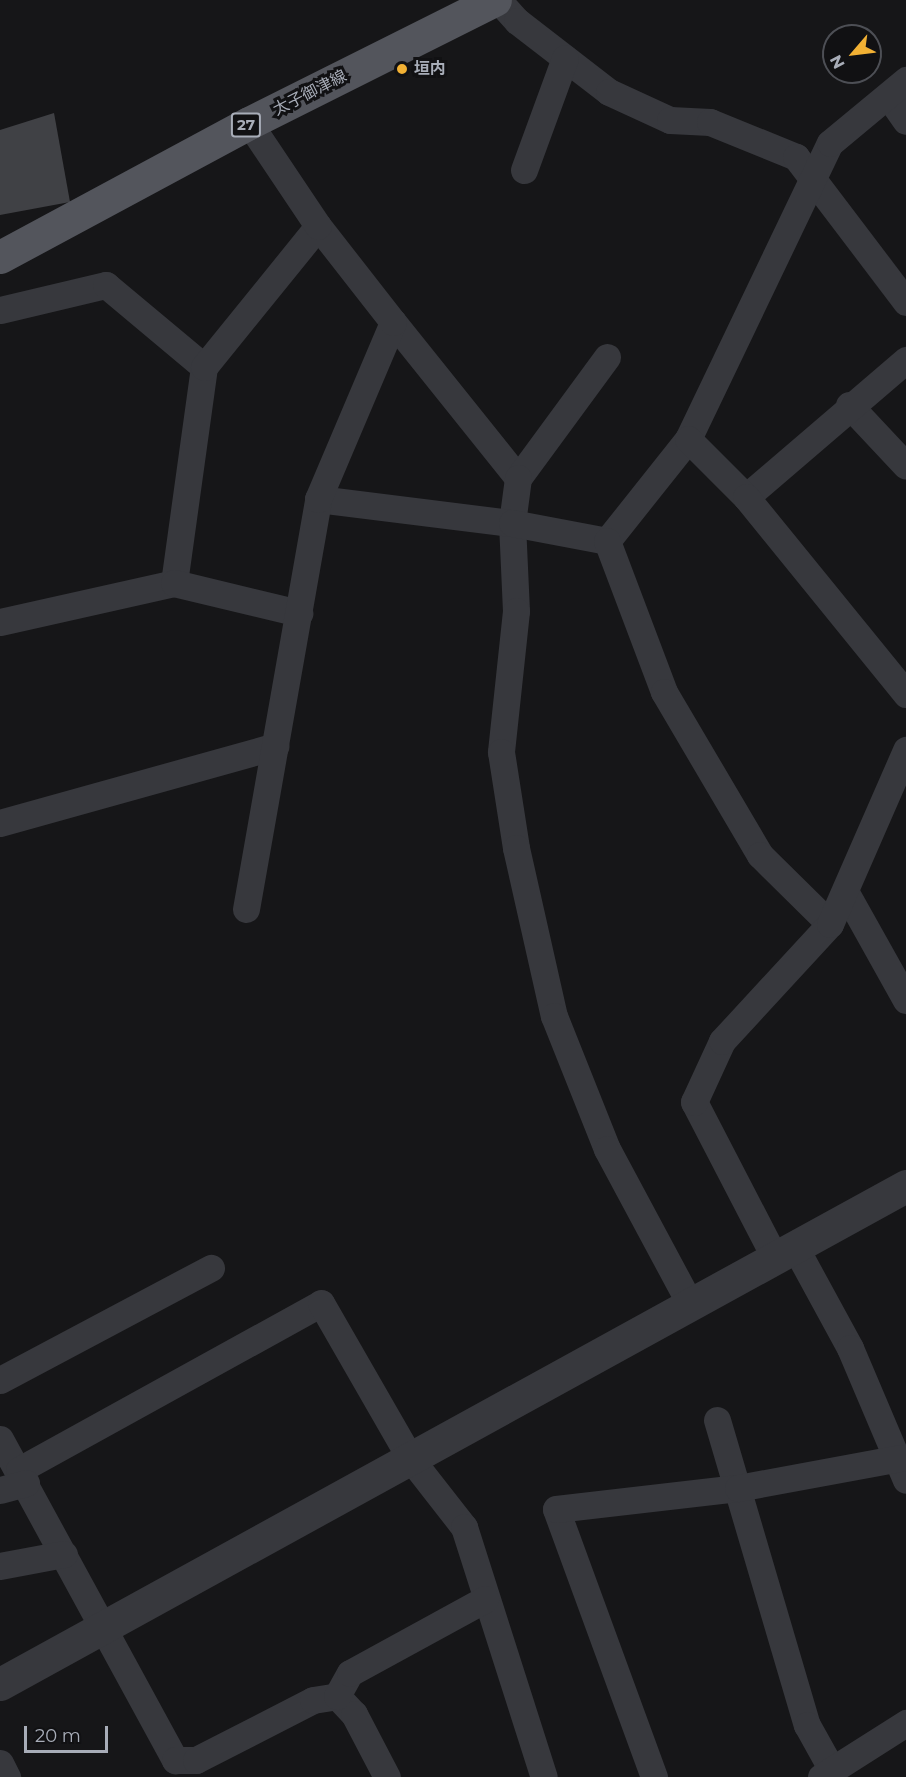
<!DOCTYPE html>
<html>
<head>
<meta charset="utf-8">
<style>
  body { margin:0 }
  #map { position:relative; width:906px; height:1777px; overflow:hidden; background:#161618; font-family:Montserrat,"Noto Sans JP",sans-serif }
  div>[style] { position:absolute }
  .building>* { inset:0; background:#404145 }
  .minor>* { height:27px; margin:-13.5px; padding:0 13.5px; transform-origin:13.5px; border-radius:13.5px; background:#37383d }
  .tertiary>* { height:33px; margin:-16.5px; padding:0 16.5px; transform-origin:16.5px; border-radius:16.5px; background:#37383d }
  .primary>* { height:33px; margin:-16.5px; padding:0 16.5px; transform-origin:16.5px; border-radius:16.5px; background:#53555c }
  .dots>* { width:16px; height:16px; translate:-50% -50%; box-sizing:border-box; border:3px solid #111113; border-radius:50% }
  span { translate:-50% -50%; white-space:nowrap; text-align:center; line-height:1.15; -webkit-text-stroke:6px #111113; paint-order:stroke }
  .shield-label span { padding:2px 4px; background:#111113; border:2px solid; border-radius:4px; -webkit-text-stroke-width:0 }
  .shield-label { font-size:15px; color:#a8adb8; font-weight:700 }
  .poi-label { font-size:16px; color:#a8adb8; font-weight:700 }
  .left { translate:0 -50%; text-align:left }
  .street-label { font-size:16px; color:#a8adb8 }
  .north { position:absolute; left:822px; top:24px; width:60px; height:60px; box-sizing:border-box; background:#111113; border:2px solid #4d4f55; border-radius:50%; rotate:242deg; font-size:16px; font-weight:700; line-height:24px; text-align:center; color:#a8adb8 }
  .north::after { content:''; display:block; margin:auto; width:21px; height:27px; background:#f2b134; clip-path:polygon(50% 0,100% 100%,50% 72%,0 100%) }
  .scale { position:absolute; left:24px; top:1726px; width:84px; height:27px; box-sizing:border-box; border:3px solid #a8adb8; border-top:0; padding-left:8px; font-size:18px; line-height:21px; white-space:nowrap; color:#a8adb8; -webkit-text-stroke:4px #111113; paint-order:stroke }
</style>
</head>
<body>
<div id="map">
  <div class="building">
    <i style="clip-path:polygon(54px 113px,70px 202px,0 215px,0 130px)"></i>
  </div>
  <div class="minor">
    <i style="left:498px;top:0;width:28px;rotate:48deg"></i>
    <i style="left:517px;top:21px;width:116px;rotate:37.7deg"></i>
    <i style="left:609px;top:92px;width:67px;rotate:24.7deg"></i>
    <i style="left:670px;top:120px;width:40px;rotate:2.9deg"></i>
    <i style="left:710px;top:122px;width:93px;rotate:22.1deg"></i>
    <i style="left:796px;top:157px;width:182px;rotate:52.8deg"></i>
    <i style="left:889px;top:97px;width:29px;rotate:55deg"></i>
    <i style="left:524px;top:170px;width:119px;rotate:-69.9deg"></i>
    <i style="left:0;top:310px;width:109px;rotate:-13.3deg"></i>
    <i style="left:106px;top:285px;width:128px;rotate:39.9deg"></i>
    <i style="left:393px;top:322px;width:200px;rotate:51.3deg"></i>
    <i style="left:607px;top:357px;width:150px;rotate:126.3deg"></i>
    <i style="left:518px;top:478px;width:45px;rotate:97.6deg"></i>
    <i style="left:512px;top:523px;width:88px;rotate:87.4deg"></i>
    <i style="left:516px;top:611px;width:142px;rotate:96.1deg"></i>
    <i style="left:501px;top:752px;width:97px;rotate:81.1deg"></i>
    <i style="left:516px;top:848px;width:172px;rotate:77.3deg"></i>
    <i style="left:554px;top:1016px;width:143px;rotate:68.3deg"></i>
    <i style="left:607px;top:1149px;width:176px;rotate:61.8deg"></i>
    <i style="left:849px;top:405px;width:83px;rotate:46.9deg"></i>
    <i style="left:688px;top:439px;width:328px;rotate:-64.4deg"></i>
    <i style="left:830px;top:143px;width:99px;rotate:-39.7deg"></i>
    <i style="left:746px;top:497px;width:211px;rotate:-40.6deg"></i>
    <i style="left:318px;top:499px;width:195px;rotate:7.1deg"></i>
    <i style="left:512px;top:523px;width:97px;rotate:10.7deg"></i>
    <i style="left:607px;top:541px;width:130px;rotate:-51.5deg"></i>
    <i style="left:688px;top:439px;width:82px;rotate:45deg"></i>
    <i style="left:746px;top:497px;width:254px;rotate:50.9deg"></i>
    <i style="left:607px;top:541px;width:161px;rotate:69.3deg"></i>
    <i style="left:664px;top:692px;width:189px;rotate:59.5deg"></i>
    <i style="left:760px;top:855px;width:98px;rotate:44.6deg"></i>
    <i style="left:174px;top:583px;width:218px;rotate:-82.1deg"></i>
    <i style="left:204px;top:367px;width:181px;rotate:-51deg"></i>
    <i style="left:0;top:622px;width:178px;rotate:-12.6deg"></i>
    <i style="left:174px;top:583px;width:129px;rotate:13.5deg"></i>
    <i style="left:0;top:823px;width:286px;rotate:-15.6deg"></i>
    <i style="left:845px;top:891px;width:125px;rotate:60.8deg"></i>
    <i style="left:246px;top:909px;width:416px;rotate:-80deg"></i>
    <i style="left:318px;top:499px;width:192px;rotate:-67deg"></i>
    <i style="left:393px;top:322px;width:122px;rotate:-128deg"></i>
    <i style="left:318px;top:226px;width:124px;rotate:-123.8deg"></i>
    <i style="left:795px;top:1247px;width:115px;rotate:61.4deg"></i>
    <i style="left:850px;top:1348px;width:143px;rotate:67deg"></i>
    <i style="left:775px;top:1258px;width:176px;rotate:-117.4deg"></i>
    <i style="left:694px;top:1102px;width:67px;rotate:-65.3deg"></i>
    <i style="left:722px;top:1041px;width:159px;rotate:-47.3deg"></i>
    <i style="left:830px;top:924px;width:190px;rotate:-66.4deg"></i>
    <i style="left:0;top:1380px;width:239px;rotate:-28deg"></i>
    <i style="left:717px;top:1420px;width:318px;rotate:73.6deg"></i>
    <i style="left:807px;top:1725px;width:51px;rotate:60.9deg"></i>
    <i style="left:0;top:1439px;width:366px;rotate:61.4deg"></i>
    <i style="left:175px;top:1760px;width:21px"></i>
    <i style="left:196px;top:1760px;width:131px;rotate:-27.1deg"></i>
    <i style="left:313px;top:1700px;width:24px;rotate:-9deg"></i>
    <i style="left:337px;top:1696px;width:25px;rotate:47deg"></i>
    <i style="left:354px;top:1714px;width:71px;rotate:62.4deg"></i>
    <i style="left:19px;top:1470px;width:345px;rotate:-28.9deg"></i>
    <i style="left:321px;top:1303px;width:179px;rotate:60.1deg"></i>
    <i style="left:410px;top:1458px;width:88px;rotate:52deg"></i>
    <i style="left:464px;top:1527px;width:262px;rotate:72.3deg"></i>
    <i style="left:0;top:1490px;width:27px;rotate:-15deg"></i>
    <i style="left:0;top:1566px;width:65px;rotate:-10.6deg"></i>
    <i style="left:337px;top:1696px;width:26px;rotate:-61deg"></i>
    <i style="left:350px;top:1673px;width:154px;rotate:-28.7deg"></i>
    <i style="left:0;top:1763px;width:16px;rotate:63deg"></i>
    <i style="left:654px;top:1777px;width:285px;rotate:-110.1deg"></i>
    <i style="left:556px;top:1509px;width:183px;rotate:-6.6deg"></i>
    <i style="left:738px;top:1488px;width:165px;rotate:-10.5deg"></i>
    <i style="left:821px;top:1777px;width:101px;rotate:-32.4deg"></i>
  </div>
  <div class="tertiary">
    <i style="left:0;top:1684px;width:1034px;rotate:-28.8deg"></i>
  </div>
  <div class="primary">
    <i style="left:0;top:257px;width:283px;rotate:-28.3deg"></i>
    <i style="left:249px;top:123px;width:275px;rotate:-26.6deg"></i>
  </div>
  <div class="dots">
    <i style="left:402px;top:69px;background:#f2b134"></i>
  </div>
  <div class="shield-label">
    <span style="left:246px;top:125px">27</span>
  </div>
  <div class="poi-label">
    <span class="left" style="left:414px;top:69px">垣内</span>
  </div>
  <div class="street-label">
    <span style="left:310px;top:93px;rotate:-27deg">太子御津線</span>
  </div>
  <div class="north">N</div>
  <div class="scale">20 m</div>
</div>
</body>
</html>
